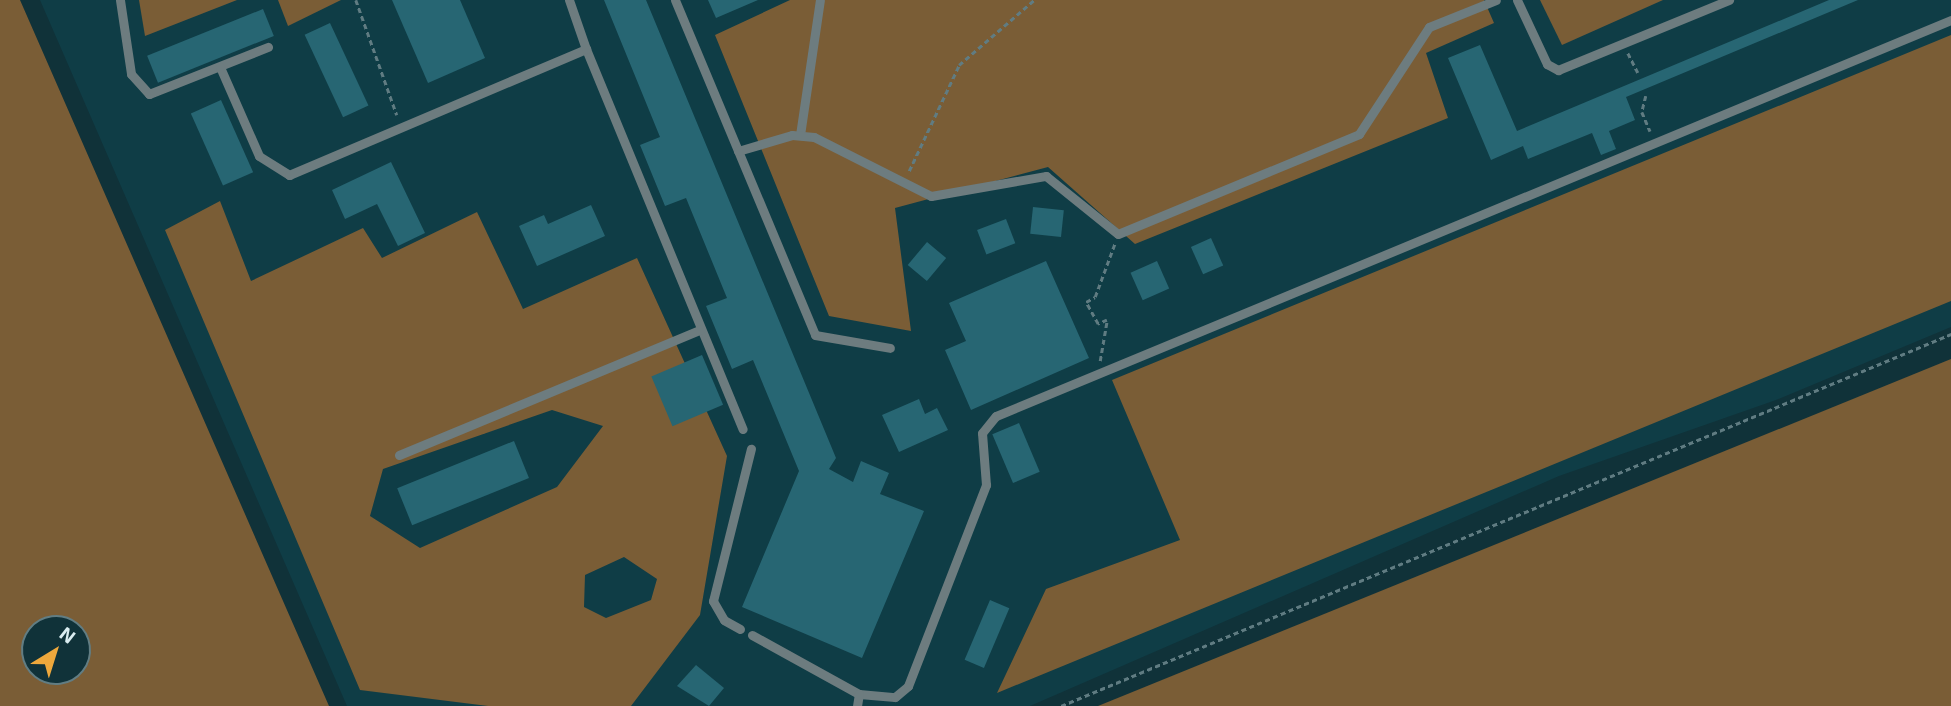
<!DOCTYPE html>
<html>
<head>
<meta charset="utf-8">
<style>
  body { margin:0 }
  #map { position:relative; width:1951px; height:706px; overflow:hidden; background:#103239; font-family:"Exo 2",sans-serif }
  div>[style] { position:absolute }
  .built>* { inset:0; background:#0f3d46 }
  .forest>* { inset:0; background:#7a5d36 }
  .building>* { inset:0; background:#276673; transform-origin:0 0 }
  .path>* { height:2.5px; margin-top:-1.25px; transform-origin:0; background:repeating-linear-gradient(90deg,#607c82 0 5px,transparent 0 8.5px) }
  .lane>* { height:9px; margin:-4.5px; padding:0 4.5px; transform-origin:4.5px; border-radius:4.5px; background:#6d7c7f }
  span { translate:-50% -50%; white-space:nowrap; text-align:center; line-height:1.15; -webkit-text-stroke:6px #103239; paint-order:stroke }
  .north { position:absolute; left:21px; top:615px; width:70px; height:70px; box-sizing:border-box; background:#103239; border:2px solid #617d83; border-radius:50%; rotate:38deg; font-size:19px; font-weight:700; line-height:28px; text-align:center; color:#daedf1 }
  .north::after { content:''; display:block; margin:auto; width:24px; height:32px; background:#eea83c; clip-path:polygon(50% 0,100% 100%,50% 72%,0 100%) }
</style>
</head>
<body>
<div id="map">
  <div class="built">
    <i style="clip-path:polygon(40px 0,1951px 0,1951px 327px,1776px 400px,1559px 476px,1030px 706px,347px 706px)"></i>
  </div>
  <div class="forest">
    <i style="clip-path:polygon(evenodd,0 0,20px 0,329px 706px,0 706px,0 0,35px 629px,77px 629px,77px 671px,35px 671px,35px 629px)"></i>
    <i style="clip-path:polygon(139px 0,237px 0,145px 36px)"></i>
    <i style="clip-path:polygon(278px 0,341px 0,288px 26px)"></i>
    <i style="clip-path:polygon(790px 0,1484px 0,1494px 23px,1426px 53px,1448px 118px,1135px 244px,1048px 167px,895px 208px,911px 331px,829px 316px,715px 35px)"></i>
    <i style="clip-path:polygon(1540px 0,1663px 0,1562px 45px)"></i>
    <i style="clip-path:polygon(1951px 35px,1951px 301px,997px 693px,1046px 589px,1180px 540px,1112px 380px)"></i>
    <i style="clip-path:polygon(evenodd,220px 201px,251px 281px,363px 228px,382px 258px,477px 212px,523px 309px,637px 258px,727px 456px,700px 615px,631px 706px,488px 706px,360px 690px,165px 230px,220px 201px,552px 410px,603px 426px,557px 487px,420px 548px,370px 516px,383px 469px,552px 410px,220px 201px,624px 557px,657px 579px,651px 600px,606px 618px,584px 607px,585px 575px,624px 557px)"></i>
    <i style="clip-path:polygon(1951px 359px,1951px 706px,1098px 706px)"></i>
  </div>
  <div class="building">
    <i style="clip-path:polygon(392px 0,460px 0,485px 58px,428px 83px)"></i>
    <i style="clip-path:polygon(604px 0,646px 0,836px 458px,829px 469px,853px 482px,861px 461px,889px 473px,880px 494px,924px 511px,862px 658px,742px 607px,799px 471px,753px 360px,732px 369px,706px 306px,727px 298px,686px 198px,665px 206px,640px 145px,660px 137px)"></i>
    <i style="clip-path:polygon(708px 0,758px 0,716px 18px)"></i>
    <i style="clip-path:polygon(1829px 0,1858px 0,1626px 97px,1635px 120px,1609px 131px,1616px 149px,1601px 155px,1592px 133px,1528px 159px,1523px 146px,1491px 160px,1448px 58px,1480px 45px,1517px 131px)"></i>
    <i style="left:263px;top:9px;width:29px;height:125px;rotate:68deg"></i>
    <i style="left:330px;top:23px;width:91px;height:28px;rotate:65deg"></i>
    <i style="left:221px;top:100px;width:79px;height:33px;rotate:66deg"></i>
    <i style="clip-path:polygon(391px 162px,425px 233px,398px 246px,377px 204px,345px 219px,332px 190px)"></i>
    <i style="clip-path:polygon(591px 205px,605px 236px,537px 266px,519px 226px,544px 215px,548px 224px)"></i>
    <i style="left:1033px;top:207px;width:31px;height:27px;rotate:6deg"></i>
    <i style="left:1006px;top:219px;width:26px;height:31px;rotate:69deg"></i>
    <i style="left:1211px;top:238px;width:30px;height:22px;rotate:66deg"></i>
    <i style="left:927px;top:242px;width:25px;height:30px;rotate:40deg"></i>
    <i style="clip-path:polygon(1046px 261px,1089px 358px,971px 410px,945px 350px,966px 341px,949px 303px)"></i>
    <i style="left:1157px;top:261px;width:30px;height:29px;rotate:66deg"></i>
    <i style="left:702px;top:355px;width:54px;height:55px;rotate:67deg"></i>
    <i style="clip-path:polygon(919px 399px,925px 414px,937px 408px,948px 430px,899px 452px,882px 415px)"></i>
    <i style="left:1019px;top:423px;width:53px;height:29px;rotate:67deg"></i>
    <i style="left:514px;top:441px;width:40px;height:126px;rotate:68deg"></i>
    <i style="left:990px;top:600px;width:21px;height:65px;rotate:23deg"></i>
    <i style="clip-path:polygon(696px 665px,724px 688px,709px 706px,677px 686px)"></i>
  </div>
  <div class="path">
    <i style="left:356px;top:0;width:122px;rotate:70.4deg"></i>
    <i style="left:1628px;top:53px;width:22px;rotate:63deg"></i>
    <i style="left:1646px;top:96px;width:16px;rotate:104deg"></i>
    <i style="left:1642px;top:112px;width:21px;rotate:67deg"></i>
    <i style="left:909px;top:171px;width:117px;rotate:-64.7deg"></i>
    <i style="left:959px;top:65px;width:99px;rotate:-40.9deg"></i>
    <i style="left:1107px;top:320px;width:10px;rotate:156deg"></i>
    <i style="left:1098px;top:324px;width:25px;rotate:-119deg"></i>
    <i style="left:1086px;top:302px;width:10px;rotate:-29deg"></i>
    <i style="left:1095px;top:297px;width:58px;rotate:-69.7deg"></i>
    <i style="left:1100px;top:361px;width:42px;rotate:-80.3deg"></i>
    <i style="left:1061px;top:706px;width:965px;rotate:-22.68deg"></i>
  </div>
  <div class="lane">
    <i style="left:120px;top:0;width:75px;rotate:81.5deg"></i>
    <i style="left:131px;top:74px;width:27px;rotate:48deg"></i>
    <i style="left:149px;top:94px;width:128px;rotate:-21.6deg"></i>
    <i style="left:675px;top:0;width:363px;rotate:67.3deg"></i>
    <i style="left:815px;top:335px;width:76px;rotate:9.8deg"></i>
    <i style="left:1517px;top:0;width:71px;rotate:64.9deg"></i>
    <i style="left:1547px;top:64px;width:13px;rotate:29deg"></i>
    <i style="left:1558px;top:70px;width:185px;rotate:-22.3deg"></i>
    <i style="left:586px;top:49px;width:411px;rotate:67.6deg"></i>
    <i style="left:220px;top:67px;width:97px;rotate:66.3deg"></i>
    <i style="left:259px;top:156px;width:36px;rotate:32deg"></i>
    <i style="left:289px;top:175px;width:323px;rotate:-23deg"></i>
    <i style="left:586px;top:49px;width:52px;rotate:-109.1deg"></i>
    <i style="left:800px;top:135px;width:136px;rotate:-81.6deg"></i>
    <i style="left:738px;top:151px;width:56px;rotate:-16.5deg"></i>
    <i style="left:792px;top:135px;width:22px;rotate:5deg"></i>
    <i style="left:814px;top:137px;width:131px;rotate:26.8deg"></i>
    <i style="left:931px;top:196px;width:117px;rotate:-9.9deg"></i>
    <i style="left:1046px;top:176px;width:92px;rotate:38.9deg"></i>
    <i style="left:1118px;top:234px;width:261px;rotate:-22.5deg"></i>
    <i style="left:1359px;top:134px;width:128px;rotate:-56.8deg"></i>
    <i style="left:1429px;top:27px;width:72px;rotate:-21.9deg"></i>
    <i style="left:399px;top:455px;width:327px;rotate:-22.6deg"></i>
    <i style="left:740px;top:629px;width:18px;rotate:-151deg"></i>
    <i style="left:724px;top:620px;width:22px;rotate:-120deg"></i>
    <i style="left:713px;top:601px;width:157px;rotate:-76deg"></i>
    <i style="left:752px;top:635px;width:122px;rotate:28.9deg"></i>
    <i style="left:859px;top:694px;width:36px;rotate:5deg"></i>
    <i style="left:895px;top:697px;width:17px;rotate:-40deg"></i>
    <i style="left:908px;top:686px;width:216px;rotate:-68.8deg"></i>
    <i style="left:986px;top:485px;width:52px;rotate:-94.4deg"></i>
    <i style="left:982px;top:433px;width:22px;rotate:-51deg"></i>
    <i style="left:996px;top:416px;width:1034px;rotate:-22.52deg"></i>
    <i style="left:857px;top:706px;width:12px;rotate:-81deg"></i>
  </div>
  <div class="north">N</div>
</div>
</body>
</html>
